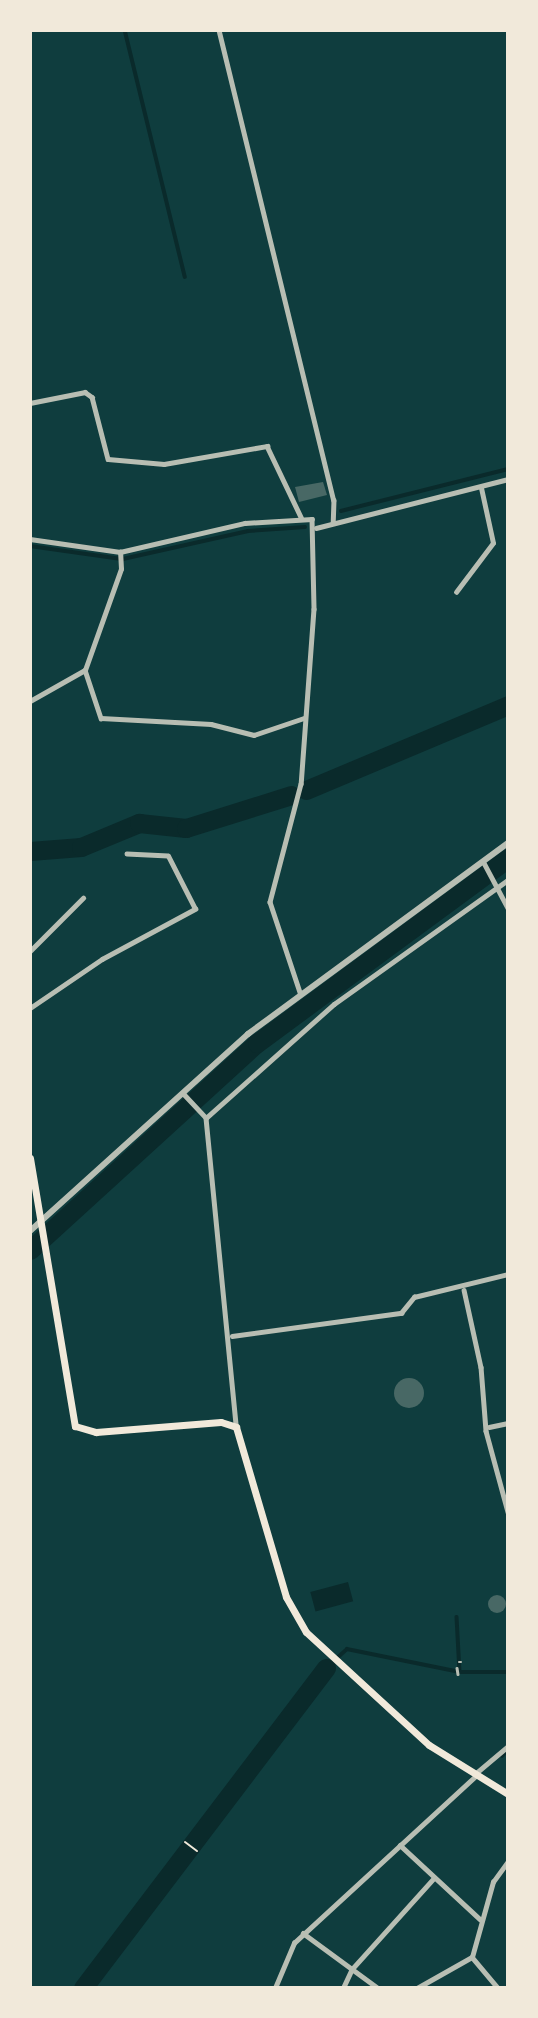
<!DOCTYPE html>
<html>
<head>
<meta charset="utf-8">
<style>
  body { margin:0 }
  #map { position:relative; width:538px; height:2018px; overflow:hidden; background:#0f3d3e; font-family:"Libre Baskerville",serif }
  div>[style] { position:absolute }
  .water>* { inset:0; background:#0a2a2b; transform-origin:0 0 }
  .stream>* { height:3.5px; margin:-1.75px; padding:0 1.75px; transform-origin:1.75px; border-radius:1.75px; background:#0a2a2b }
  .river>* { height:19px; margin:-9.5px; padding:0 9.5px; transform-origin:9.5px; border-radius:9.5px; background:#0a2a2b }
  .building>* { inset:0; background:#486865 }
  .round { border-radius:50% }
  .path>* { height:2px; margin:-1px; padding:0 1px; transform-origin:1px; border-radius:1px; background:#f1e9da }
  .service>* { height:2.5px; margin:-1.25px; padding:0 1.25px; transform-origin:1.25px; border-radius:1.25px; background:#b8beb3 }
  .minor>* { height:4.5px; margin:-2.25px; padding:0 2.25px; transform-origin:2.25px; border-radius:2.25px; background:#b8beb3 }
  .tertiary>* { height:6px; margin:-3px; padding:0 3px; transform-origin:3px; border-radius:3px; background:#b8beb3 }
  .secondary>* { height:7px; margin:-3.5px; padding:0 3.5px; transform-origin:3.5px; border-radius:3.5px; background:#f1e9da }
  span { translate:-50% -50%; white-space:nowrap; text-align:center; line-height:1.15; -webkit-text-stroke:5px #f1e9da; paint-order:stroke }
  .frame { position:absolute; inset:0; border:32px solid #f1e9da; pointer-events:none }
</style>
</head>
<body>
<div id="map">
  <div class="water">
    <i style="left:348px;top:1582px;width:20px;height:39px;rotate:75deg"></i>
  </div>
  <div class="stream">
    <i style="left:125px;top:30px;width:254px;rotate:76.3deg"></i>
    <i style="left:341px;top:511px;width:172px;rotate:-14.1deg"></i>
    <i style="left:30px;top:546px;width:94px;rotate:8deg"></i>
    <i style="left:123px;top:559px;width:128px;rotate:-12.6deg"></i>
    <i style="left:248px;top:531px;width:57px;rotate:-4deg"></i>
    <i style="left:457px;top:1617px;width:55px;rotate:86.9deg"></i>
    <i style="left:326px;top:1668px;width:28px;rotate:-42deg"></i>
    <i style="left:347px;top:1649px;width:115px;rotate:11.5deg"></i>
    <i style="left:460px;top:1672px;width:48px"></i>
    <i style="left:502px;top:1756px;width:8px;rotate:-45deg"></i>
  </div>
  <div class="river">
    <i style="left:306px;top:790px;width:219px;rotate:-22.8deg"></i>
    <i style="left:30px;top:851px;width:51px;rotate:-4.5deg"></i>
    <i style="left:81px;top:847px;width:63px;rotate:-22.5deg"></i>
    <i style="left:139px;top:823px;width:47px;rotate:6.1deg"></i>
    <i style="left:186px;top:828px;width:110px;rotate:-17.4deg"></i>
    <i style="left:30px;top:1250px;width:307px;rotate:-42.4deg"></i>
    <i style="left:257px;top:1043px;width:312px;rotate:-36.4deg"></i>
    <i style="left:83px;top:1988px;width:402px;rotate:-52.8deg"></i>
  </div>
  <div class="building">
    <i style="clip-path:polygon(323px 482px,327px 495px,299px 502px,295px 487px)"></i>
    <i class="round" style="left:394px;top:1378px;width:30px;height:30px"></i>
    <i class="round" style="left:488px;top:1595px;width:18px;height:18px"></i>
  </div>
  <div class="path">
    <i style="left:185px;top:1842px;width:15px;rotate:37deg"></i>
  </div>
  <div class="service">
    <i style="left:459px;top:1662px;width:2px"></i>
    <i style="left:457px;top:1668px;width:6px;rotate:81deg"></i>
  </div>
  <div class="minor">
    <i style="left:219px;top:30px;width:484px;rotate:76.3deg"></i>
    <i style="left:334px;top:500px;width:23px;rotate:92deg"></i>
    <i style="left:30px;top:403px;width:56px;rotate:-11.3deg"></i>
    <i style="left:85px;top:392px;width:9px;rotate:36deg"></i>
    <i style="left:92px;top:397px;width:64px;rotate:75.5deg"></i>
    <i style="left:108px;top:459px;width:56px;rotate:5.1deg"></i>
    <i style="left:164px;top:464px;width:105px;rotate:-9.9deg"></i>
    <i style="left:267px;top:446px;width:79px;rotate:64.4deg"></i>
    <i style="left:316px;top:528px;width:198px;rotate:-14.3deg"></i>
    <i style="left:30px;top:539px;width:91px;rotate:8.2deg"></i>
    <i style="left:120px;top:552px;width:128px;rotate:-13.1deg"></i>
    <i style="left:245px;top:523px;width:67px;rotate:-3.4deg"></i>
    <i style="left:312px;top:519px;width:90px;rotate:88.7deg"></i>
    <i style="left:314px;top:609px;width:175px;rotate:94.2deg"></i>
    <i style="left:301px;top:784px;width:122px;rotate:104.7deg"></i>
    <i style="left:270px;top:902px;width:95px;rotate:71.6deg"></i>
    <i style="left:456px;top:592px;width:61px;rotate:-52.9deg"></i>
    <i style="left:493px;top:543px;width:56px;rotate:-102.3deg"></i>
    <i style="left:85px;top:670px;width:51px;rotate:71.6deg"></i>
    <i style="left:101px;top:718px;width:110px;rotate:3.1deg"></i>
    <i style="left:211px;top:724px;width:44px;rotate:14.3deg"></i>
    <i style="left:254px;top:735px;width:53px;rotate:-18.8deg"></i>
    <i style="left:30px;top:701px;width:63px;rotate:-29.4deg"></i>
    <i style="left:85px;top:670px;width:107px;rotate:-70.4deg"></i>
    <i style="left:121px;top:569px;width:17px;rotate:-93deg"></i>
    <i style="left:483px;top:861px;width:53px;rotate:62deg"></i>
    <i style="left:30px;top:951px;width:75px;rotate:-45deg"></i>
    <i style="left:30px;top:1008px;width:87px;rotate:-34.2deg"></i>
    <i style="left:102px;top:959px;width:106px;rotate:-28.3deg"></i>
    <i style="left:195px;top:909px;width:59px;rotate:-117deg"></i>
    <i style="left:168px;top:856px;width:41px;rotate:-177.2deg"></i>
    <i style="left:183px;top:1093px;width:34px;rotate:47deg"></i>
    <i style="left:206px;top:1118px;width:309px;rotate:84.4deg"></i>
    <i style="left:206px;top:1118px;width:171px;rotate:-41.7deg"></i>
    <i style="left:334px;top:1004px;width:214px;rotate:-35.5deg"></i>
    <i style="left:464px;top:1290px;width:79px;rotate:77.6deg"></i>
    <i style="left:481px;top:1367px;width:64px;rotate:85.5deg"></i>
    <i style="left:486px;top:1431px;width:84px;rotate:74.8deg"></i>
    <i style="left:232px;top:1336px;width:171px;rotate:-7.8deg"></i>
    <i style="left:401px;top:1313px;width:21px;rotate:-51deg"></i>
    <i style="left:414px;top:1297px;width:97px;rotate:-13.7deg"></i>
    <i style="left:489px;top:1427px;width:19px;rotate:-12deg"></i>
    <i style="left:475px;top:1774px;width:43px;rotate:-40.3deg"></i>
    <i style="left:400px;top:1845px;width:109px;rotate:42.8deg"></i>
    <i style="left:303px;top:1933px;width:93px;rotate:36.3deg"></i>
    <i style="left:472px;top:1957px;width:40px;rotate:50deg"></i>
    <i style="left:275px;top:1988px;width:49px;rotate:-67.1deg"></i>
    <i style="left:294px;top:1943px;width:248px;rotate:-42.6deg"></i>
    <i style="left:343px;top:1988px;width:21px;rotate:-65deg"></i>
    <i style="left:352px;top:1969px;width:122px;rotate:-48deg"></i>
    <i style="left:417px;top:1988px;width:63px;rotate:-29.4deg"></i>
    <i style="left:472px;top:1957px;width:78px;rotate:-74.4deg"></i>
    <i style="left:493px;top:1882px;width:26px;rotate:-54deg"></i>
  </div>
  <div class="tertiary">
    <i style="left:30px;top:1231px;width:294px;rotate:-42.1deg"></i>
    <i style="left:248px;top:1034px;width:323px;rotate:-36.3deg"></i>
  </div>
  <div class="secondary">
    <i style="left:30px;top:1158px;width:272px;rotate:80.5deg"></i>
    <i style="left:75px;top:1426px;width:22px;rotate:16deg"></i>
    <i style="left:96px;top:1432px;width:125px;rotate:-4.6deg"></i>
    <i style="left:221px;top:1422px;width:16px;rotate:18deg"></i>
    <i style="left:236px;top:1427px;width:177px;rotate:73.6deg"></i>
    <i style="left:286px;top:1597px;width:40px;rotate:60.3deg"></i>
    <i style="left:306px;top:1632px;width:167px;rotate:42.6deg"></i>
    <i style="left:429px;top:1745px;width:93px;rotate:31.8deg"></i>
  </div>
  <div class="frame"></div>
</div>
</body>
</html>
